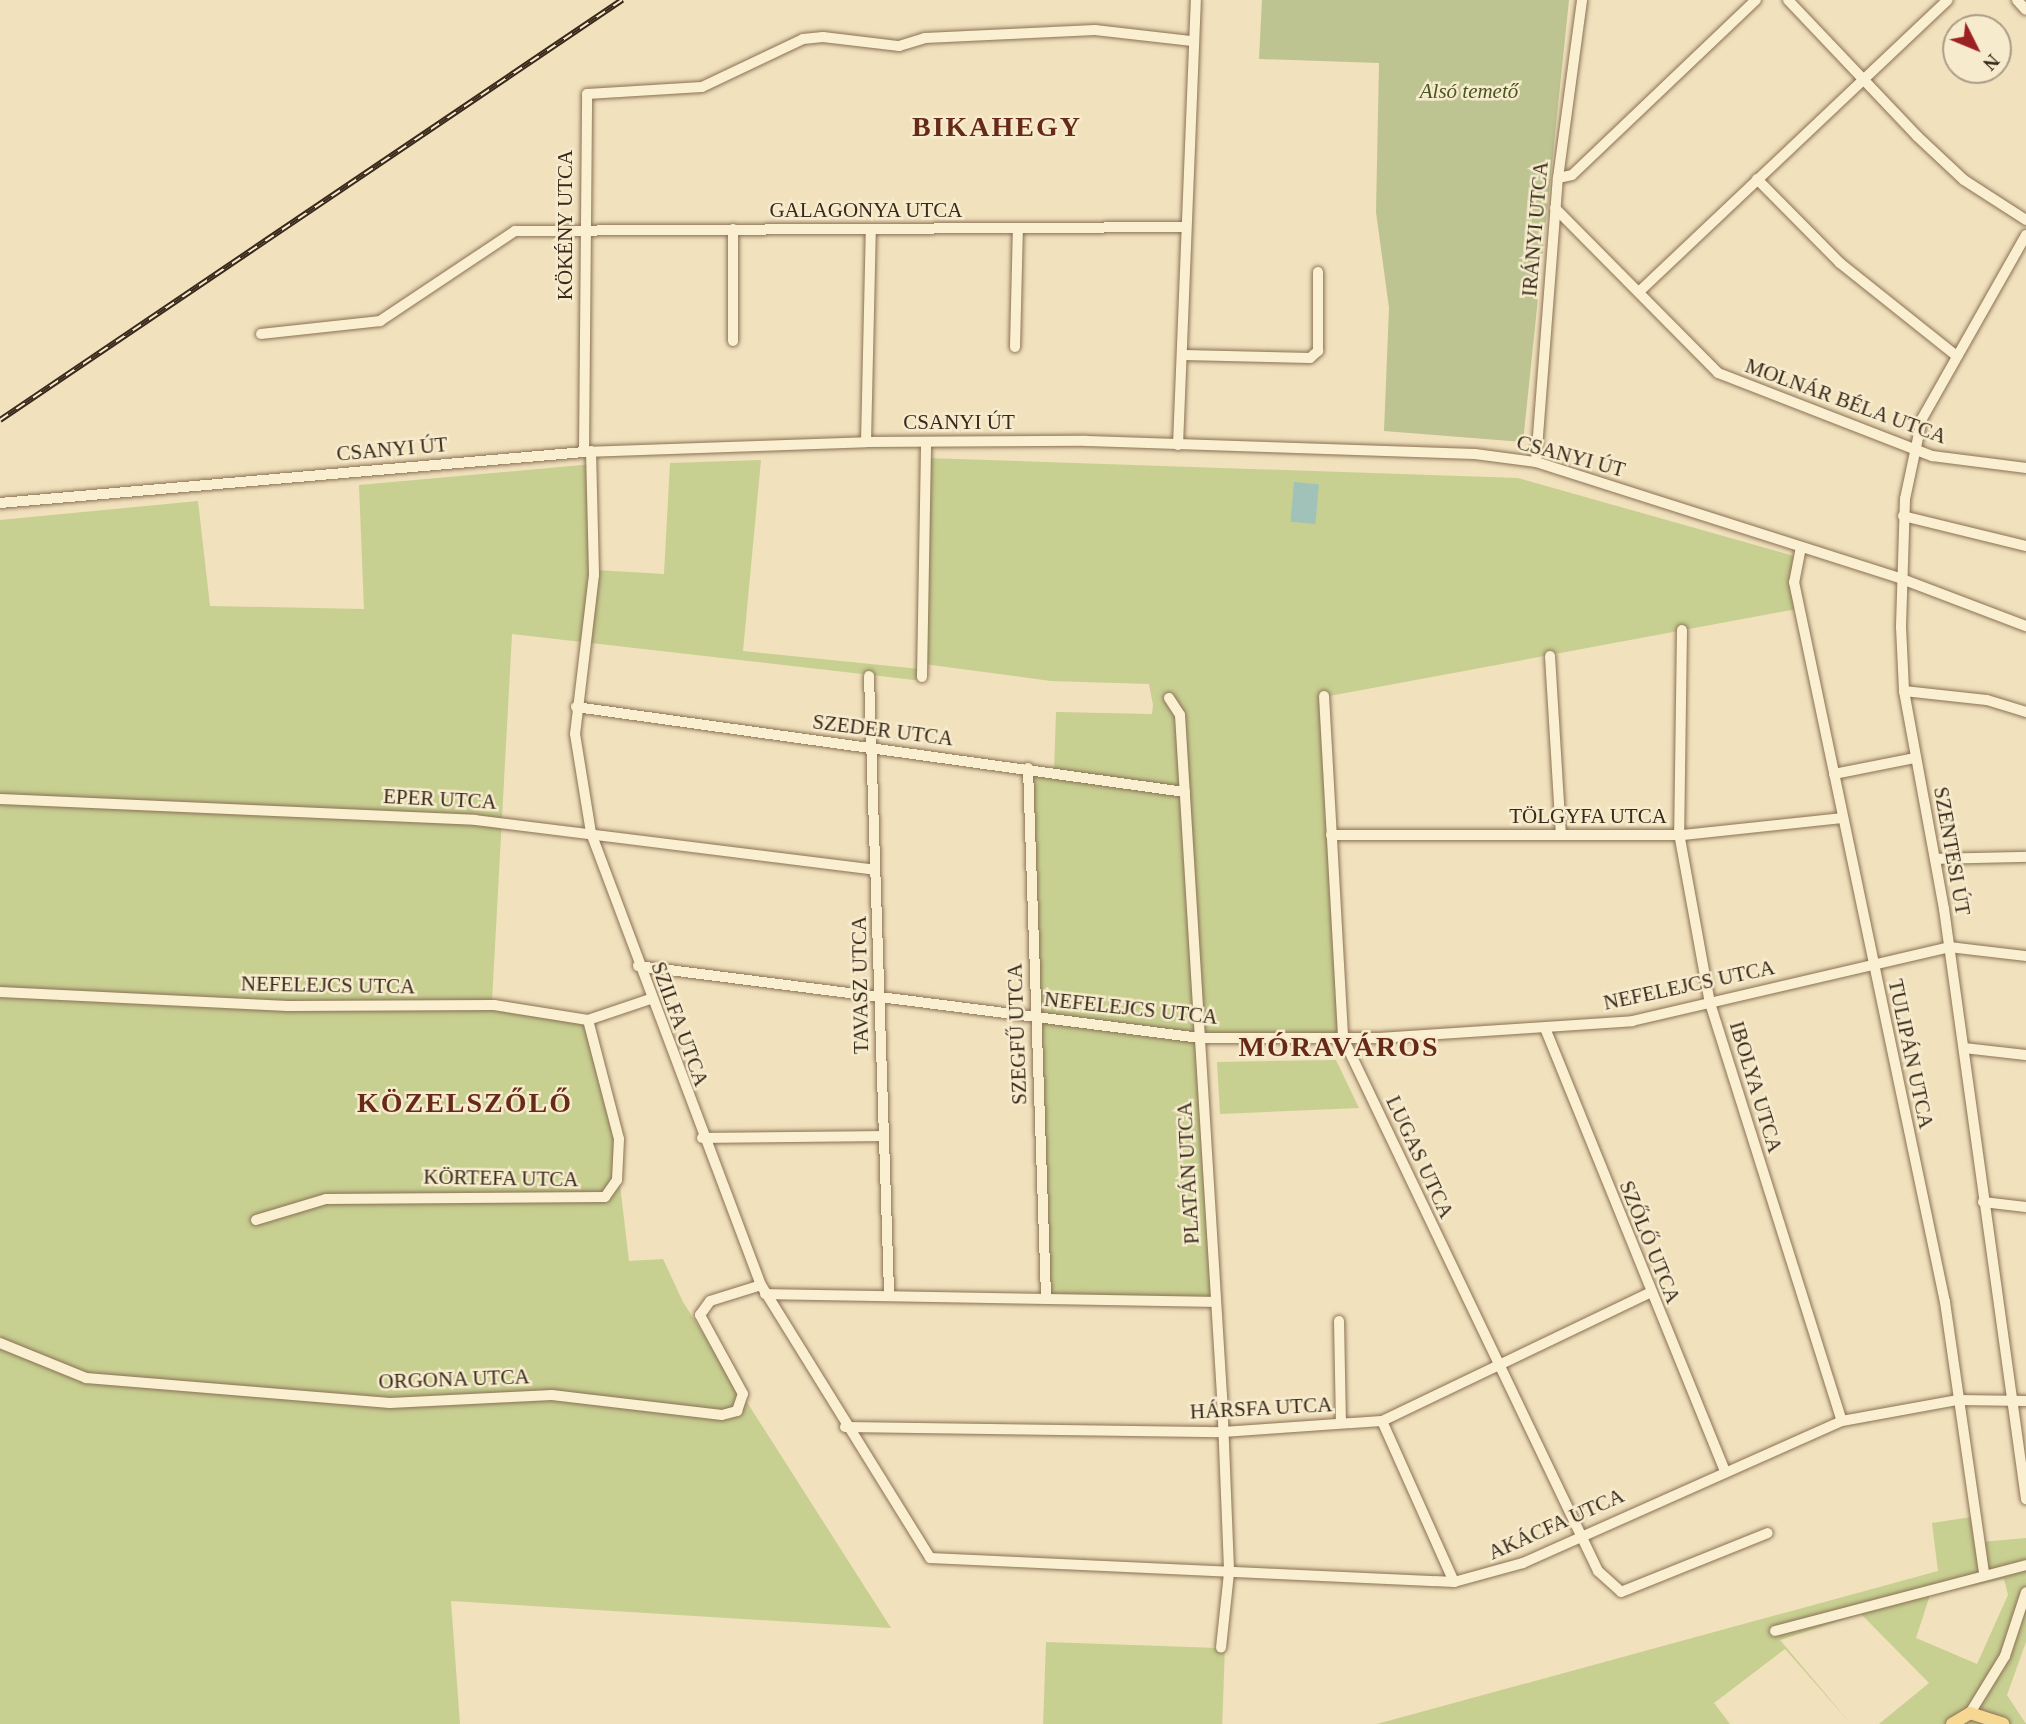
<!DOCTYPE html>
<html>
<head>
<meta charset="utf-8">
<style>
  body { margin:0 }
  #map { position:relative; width:2026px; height:1724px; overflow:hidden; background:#f1e1bd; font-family:Georgia,serif }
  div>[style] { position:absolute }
  .green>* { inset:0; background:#c7cf91; transform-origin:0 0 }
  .cemetery>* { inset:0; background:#bdc391 }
  .water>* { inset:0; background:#a1c2b8; transform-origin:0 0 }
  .roads { filter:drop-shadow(0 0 2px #8a7155) drop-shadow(0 0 2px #8a7155) }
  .minor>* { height:10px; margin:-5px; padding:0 5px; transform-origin:5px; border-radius:5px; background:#fbefd1 }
  .major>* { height:12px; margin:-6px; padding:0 6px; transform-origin:6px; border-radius:6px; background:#f7d892 }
  .rail>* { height:6px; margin-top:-3px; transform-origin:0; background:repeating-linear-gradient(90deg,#f7ebcd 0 10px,#38291b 0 20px); box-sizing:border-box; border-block:2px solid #38291b }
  span { translate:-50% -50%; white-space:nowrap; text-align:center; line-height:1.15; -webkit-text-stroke:5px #f7ebcd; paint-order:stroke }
  .park-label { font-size:21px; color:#485620; font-style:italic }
  .street-label { font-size:21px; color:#38291b }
  .district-label { font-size:28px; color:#672918; font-weight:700; letter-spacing:2px }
  .north { position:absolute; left:1942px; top:14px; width:70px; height:70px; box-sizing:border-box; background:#f7ebcd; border:2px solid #ab9d86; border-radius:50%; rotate:133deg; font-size:19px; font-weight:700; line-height:28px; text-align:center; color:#38291b }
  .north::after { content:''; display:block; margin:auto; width:24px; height:32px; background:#9c2122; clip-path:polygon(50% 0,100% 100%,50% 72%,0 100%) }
</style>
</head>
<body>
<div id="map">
  <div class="green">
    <i style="clip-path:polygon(926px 458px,1518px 478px,1801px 558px,1796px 573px,1802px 608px,1324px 697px,1343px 1038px,1200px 1038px,1215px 1302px,1046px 1298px,1028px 769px,1054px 772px,1056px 712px,1152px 714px,1153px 705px,1149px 684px,1051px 681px,924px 664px)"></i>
    <i style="clip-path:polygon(761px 460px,743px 651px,920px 669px,923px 681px,512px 634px,492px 1001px,583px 1017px,612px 1118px,629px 1261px,663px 1259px,683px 1302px,891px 1628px,451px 1601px,460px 1724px,0 1724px,0 520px,198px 501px,210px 606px,364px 609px,359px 485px,593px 464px,596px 570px,664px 574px,670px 463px)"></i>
    <i style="clip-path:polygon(1336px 1060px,1359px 1108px,1220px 1114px,1217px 1062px)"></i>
    <i style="clip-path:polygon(evenodd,1978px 1516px,1981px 1542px,2026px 1538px,2026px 1642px,2007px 1695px,2026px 1724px,1879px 1724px,1929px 1683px,1861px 1614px,1780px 1640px,1851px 1724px,1785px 1649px,1714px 1703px,1730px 1724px,1377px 1724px,1938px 1571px,1932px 1523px,1978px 1516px,2004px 1579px,2008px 1595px,1977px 1664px,1916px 1638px,1930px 1595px,2004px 1579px)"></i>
    <i style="left:1046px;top:1642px;width:179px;height:82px;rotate:2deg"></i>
  </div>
  <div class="cemetery">
    <i style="clip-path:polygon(1262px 0,1569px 0,1523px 442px,1384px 431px,1389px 308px,1376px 212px,1379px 63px,1259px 59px)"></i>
  </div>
  <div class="water">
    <i style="left:1294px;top:482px;width:25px;height:40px;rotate:5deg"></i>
  </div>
  <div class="roads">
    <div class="minor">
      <i style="left:1788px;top:0;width:187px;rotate:46.5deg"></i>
      <i style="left:1917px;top:136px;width:64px;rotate:43.1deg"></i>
      <i style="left:1964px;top:180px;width:74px;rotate:32.8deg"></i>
      <i style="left:2017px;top:0;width:13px;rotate:48deg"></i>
      <i style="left:1558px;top:178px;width:14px;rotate:-12deg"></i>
      <i style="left:1572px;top:175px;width:254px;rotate:-43.6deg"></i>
      <i style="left:1757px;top:179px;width:118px;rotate:45.3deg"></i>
      <i style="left:1840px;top:263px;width:146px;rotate:38.6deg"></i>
      <i style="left:1555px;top:208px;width:232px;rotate:45.3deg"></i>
      <i style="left:1718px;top:373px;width:230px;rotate:21.2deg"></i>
      <i style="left:1932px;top:456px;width:95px;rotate:7.3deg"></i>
      <i style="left:733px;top:229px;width:112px;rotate:90deg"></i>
      <i style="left:2026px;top:235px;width:211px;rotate:119.5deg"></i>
      <i style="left:1922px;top:419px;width:82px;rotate:102deg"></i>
      <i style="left:1905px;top:499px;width:128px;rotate:91.8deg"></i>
      <i style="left:1901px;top:627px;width:64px;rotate:87.3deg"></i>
      <i style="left:1904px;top:691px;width:222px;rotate:79.6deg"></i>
      <i style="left:1944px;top:909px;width:596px;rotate:82.09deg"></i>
      <i style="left:1641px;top:290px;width:422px;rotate:-43.4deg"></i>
      <i style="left:261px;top:334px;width:120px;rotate:-6.2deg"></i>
      <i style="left:380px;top:321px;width:162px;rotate:-33.7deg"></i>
      <i style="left:515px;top:231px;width:669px;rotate:-0.34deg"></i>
      <i style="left:1015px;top:347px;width:119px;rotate:-88.6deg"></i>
      <i style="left:1184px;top:355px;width:126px;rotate:1.4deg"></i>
      <i style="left:1310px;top:358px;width:11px;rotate:-41deg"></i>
      <i style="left:1318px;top:351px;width:79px;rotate:-90deg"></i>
      <i style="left:866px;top:442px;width:213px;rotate:-88.7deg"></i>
      <i style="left:1178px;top:445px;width:445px;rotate:-87.7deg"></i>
      <i style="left:591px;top:451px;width:124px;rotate:88.6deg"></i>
      <i style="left:594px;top:575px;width:160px;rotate:96.8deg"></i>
      <i style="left:575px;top:734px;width:100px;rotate:80.8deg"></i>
      <i style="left:591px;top:833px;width:483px;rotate:69.4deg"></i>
      <i style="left:761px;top:1285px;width:321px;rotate:58.2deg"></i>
      <i style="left:930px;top:1558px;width:525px;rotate:2.62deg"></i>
      <i style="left:1454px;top:1582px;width:72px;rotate:-15.4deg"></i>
      <i style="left:1523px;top:1563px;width:349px;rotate:-24deg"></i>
      <i style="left:1842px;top:1421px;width:118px;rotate:-10.3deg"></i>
      <i style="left:1958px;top:1400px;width:68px;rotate:0.8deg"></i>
      <i style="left:584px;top:452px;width:358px;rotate:-89.5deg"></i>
      <i style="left:587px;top:94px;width:115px;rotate:-3.5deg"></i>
      <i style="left:702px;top:87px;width:112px;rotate:-25.4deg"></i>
      <i style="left:803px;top:39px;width:20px;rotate:-6deg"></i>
      <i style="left:823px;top:37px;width:77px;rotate:6.8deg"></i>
      <i style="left:899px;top:46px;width:27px;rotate:-17deg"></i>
      <i style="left:925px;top:38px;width:170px;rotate:-2.7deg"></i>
      <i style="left:1095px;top:30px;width:98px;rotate:6.5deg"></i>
      <i style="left:1536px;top:462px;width:285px;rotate:-85.6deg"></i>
      <i style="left:1558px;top:178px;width:180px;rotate:-82.3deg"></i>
      <i style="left:0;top:503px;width:586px;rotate:-4.99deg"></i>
      <i style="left:584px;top:452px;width:282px;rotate:-2deg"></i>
      <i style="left:866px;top:442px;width:220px;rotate:-0.3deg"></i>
      <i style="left:1086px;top:441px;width:389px;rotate:1.9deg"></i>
      <i style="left:1475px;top:454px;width:62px;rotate:7.5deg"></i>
      <i style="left:1536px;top:462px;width:384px;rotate:17.7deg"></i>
      <i style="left:1902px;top:579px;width:133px;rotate:20.8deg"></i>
      <i style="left:1903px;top:516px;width:127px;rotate:13.7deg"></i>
      <i style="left:1801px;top:547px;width:36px;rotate:101deg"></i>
      <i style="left:1794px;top:582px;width:736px;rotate:78.16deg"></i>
      <i style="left:1945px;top:1302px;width:273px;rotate:81.8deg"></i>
      <i style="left:1682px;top:630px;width:203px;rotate:90.8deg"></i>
      <i style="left:1679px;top:833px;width:173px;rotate:79.7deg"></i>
      <i style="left:1710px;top:1003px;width:438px;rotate:72.5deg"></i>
      <i style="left:1550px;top:656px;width:178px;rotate:86.5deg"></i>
      <i style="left:869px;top:676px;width:617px;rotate:88.14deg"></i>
      <i style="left:922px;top:677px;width:235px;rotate:-89deg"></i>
      <i style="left:1904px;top:691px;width:83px;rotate:6.2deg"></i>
      <i style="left:1987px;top:700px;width:41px;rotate:17.1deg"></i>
      <i style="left:1324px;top:696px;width:343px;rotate:86.8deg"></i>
      <i style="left:1343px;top:1038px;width:591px;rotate:64.43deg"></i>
      <i style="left:1598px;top:1571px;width:31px;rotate:42deg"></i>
      <i style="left:1621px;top:1592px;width:158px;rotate:-21.9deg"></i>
      <i style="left:1169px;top:698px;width:20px;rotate:57deg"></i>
      <i style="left:1180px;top:715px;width:681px;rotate:86.47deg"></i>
      <i style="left:1222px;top:1395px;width:178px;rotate:87.7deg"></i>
      <i style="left:1229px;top:1573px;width:75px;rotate:96.1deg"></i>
      <i style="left:576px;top:707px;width:615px;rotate:7.95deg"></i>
      <i style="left:1028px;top:768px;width:530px;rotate:88.05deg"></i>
      <i style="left:1834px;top:774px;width:83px;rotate:-11.2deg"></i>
      <i style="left:0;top:799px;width:475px;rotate:2.5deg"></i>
      <i style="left:475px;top:820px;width:402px;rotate:7.1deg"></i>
      <i style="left:1331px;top:835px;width:352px"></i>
      <i style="left:1683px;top:835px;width:161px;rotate:-6.1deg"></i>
      <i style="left:1935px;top:859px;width:91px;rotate:-1.3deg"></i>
      <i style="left:638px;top:966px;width:567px;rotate:7.3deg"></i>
      <i style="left:1200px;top:1038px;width:179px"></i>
      <i style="left:1379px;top:1038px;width:254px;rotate:-3.8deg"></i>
      <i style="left:1632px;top:1021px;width:326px;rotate:-13.1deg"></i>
      <i style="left:1949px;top:947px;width:78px;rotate:6.7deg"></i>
      <i style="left:0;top:992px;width:288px;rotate:2.8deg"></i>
      <i style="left:288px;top:1006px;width:206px;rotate:-0.3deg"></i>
      <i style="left:494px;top:1005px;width:95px;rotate:9.1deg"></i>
      <i style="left:588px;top:1020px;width:65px;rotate:-18.7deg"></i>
      <i style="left:1545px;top:1028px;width:476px;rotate:67.9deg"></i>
      <i style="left:1964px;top:1048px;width:62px;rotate:6.4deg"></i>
      <i style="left:702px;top:1138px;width:181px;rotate:-0.6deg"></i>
      <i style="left:1983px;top:1202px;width:43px;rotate:6.6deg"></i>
      <i style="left:256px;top:1220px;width:73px;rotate:-16.7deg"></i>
      <i style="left:326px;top:1199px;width:279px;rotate:-0.4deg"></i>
      <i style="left:605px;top:1197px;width:21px;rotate:-55deg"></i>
      <i style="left:617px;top:1180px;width:41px;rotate:-87.2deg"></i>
      <i style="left:619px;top:1139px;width:123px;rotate:-104.6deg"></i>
      <i style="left:765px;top:1294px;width:450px;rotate:1deg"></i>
      <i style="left:1339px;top:1321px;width:102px;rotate:88.9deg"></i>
      <i style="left:0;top:1343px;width:93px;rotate:22.1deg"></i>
      <i style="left:86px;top:1378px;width:305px;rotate:4.7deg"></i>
      <i style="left:390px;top:1403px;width:162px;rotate:-2.8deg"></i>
      <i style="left:552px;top:1395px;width:171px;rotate:6.7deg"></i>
      <i style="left:722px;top:1415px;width:16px;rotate:-15deg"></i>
      <i style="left:737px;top:1411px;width:18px;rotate:-71deg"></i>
      <i style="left:743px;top:1394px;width:90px;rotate:-118.6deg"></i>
      <i style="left:700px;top:1315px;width:17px;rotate:-54deg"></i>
      <i style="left:710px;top:1301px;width:53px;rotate:-17.4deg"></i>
      <i style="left:1382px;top:1421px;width:176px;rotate:65.9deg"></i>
      <i style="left:845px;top:1427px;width:378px;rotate:0.8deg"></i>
      <i style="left:1223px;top:1432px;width:159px;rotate:-4deg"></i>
      <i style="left:1382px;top:1421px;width:296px;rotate:-25.6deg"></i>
      <i style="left:1775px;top:1631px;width:260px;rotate:-14.7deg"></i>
      <i style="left:1970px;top:1713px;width:67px;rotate:-58.4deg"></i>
      <i style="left:2005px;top:1656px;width:67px;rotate:-71.8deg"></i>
    </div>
    <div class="major">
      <i style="left:1952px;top:1724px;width:21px;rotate:-31deg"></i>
      <i style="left:1970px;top:1713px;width:35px;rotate:18deg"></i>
    </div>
  </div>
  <div class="rail">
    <i style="left:0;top:420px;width:751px;rotate:-34.03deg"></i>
  </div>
  <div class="park-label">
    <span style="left:1469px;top:91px">Alsó temető</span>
  </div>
  <div class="street-label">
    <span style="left:866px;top:210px">GALAGONYA UTCA</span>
    <span style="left:565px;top:225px;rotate:-90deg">KÖKÉNY UTCA</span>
    <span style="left:1535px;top:229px;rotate:-85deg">IRÁNYI UTCA</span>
    <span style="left:1846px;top:401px;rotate:20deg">MOLNÁR BÉLA UTCA</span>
    <span style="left:959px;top:422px">CSANYI ÚT</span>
    <span style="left:392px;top:449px;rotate:-5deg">CSANYI ÚT</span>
    <span style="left:1571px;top:456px;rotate:15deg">CSANYI ÚT</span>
    <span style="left:883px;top:730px;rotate:7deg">SZEDER UTCA</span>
    <span style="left:440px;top:799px;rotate:3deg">EPER UTCA</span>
    <span style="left:1588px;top:816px">TÖLGYFA UTCA</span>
    <span style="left:1952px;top:851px;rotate:80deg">SZENTESI ÚT</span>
    <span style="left:328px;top:985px;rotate:1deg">NEFELEJCS UTCA</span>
    <span style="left:860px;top:985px;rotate:-91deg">TAVASZ UTCA</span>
    <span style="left:1689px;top:985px;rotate:-12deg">NEFELEJCS UTCA</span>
    <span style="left:1131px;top:1008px;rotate:6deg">NEFELEJCS UTCA</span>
    <span style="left:680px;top:1024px;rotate:70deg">SZILFA UTCA</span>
    <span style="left:1017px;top:1034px;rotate:-92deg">SZEGFŰ UTCA</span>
    <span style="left:1911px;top:1054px;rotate:78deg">TULIPÁN UTCA</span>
    <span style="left:1756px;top:1087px;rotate:73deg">IBOLYA UTCA</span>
    <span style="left:1420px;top:1157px;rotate:65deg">LUGAS UTCA</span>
    <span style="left:1188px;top:1173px;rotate:-93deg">PLATÁN UTCA</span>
    <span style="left:501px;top:1178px;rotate:1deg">KÖRTEFA UTCA</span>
    <span style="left:1650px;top:1242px;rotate:68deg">SZŐLŐ UTCA</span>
    <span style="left:454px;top:1379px;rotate:-2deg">ORGONA UTCA</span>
    <span style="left:1261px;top:1408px;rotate:-3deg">HÁRSFA UTCA</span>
    <span style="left:1556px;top:1524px;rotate:-24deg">AKÁCFA UTCA</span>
  </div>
  <div class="district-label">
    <span style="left:997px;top:127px">BIKAHEGY</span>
    <span style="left:1339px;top:1047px">MÓRAVÁROS</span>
    <span style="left:465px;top:1103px">KÖZELSZŐLŐ</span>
  </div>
  <div class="north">N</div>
</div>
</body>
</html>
